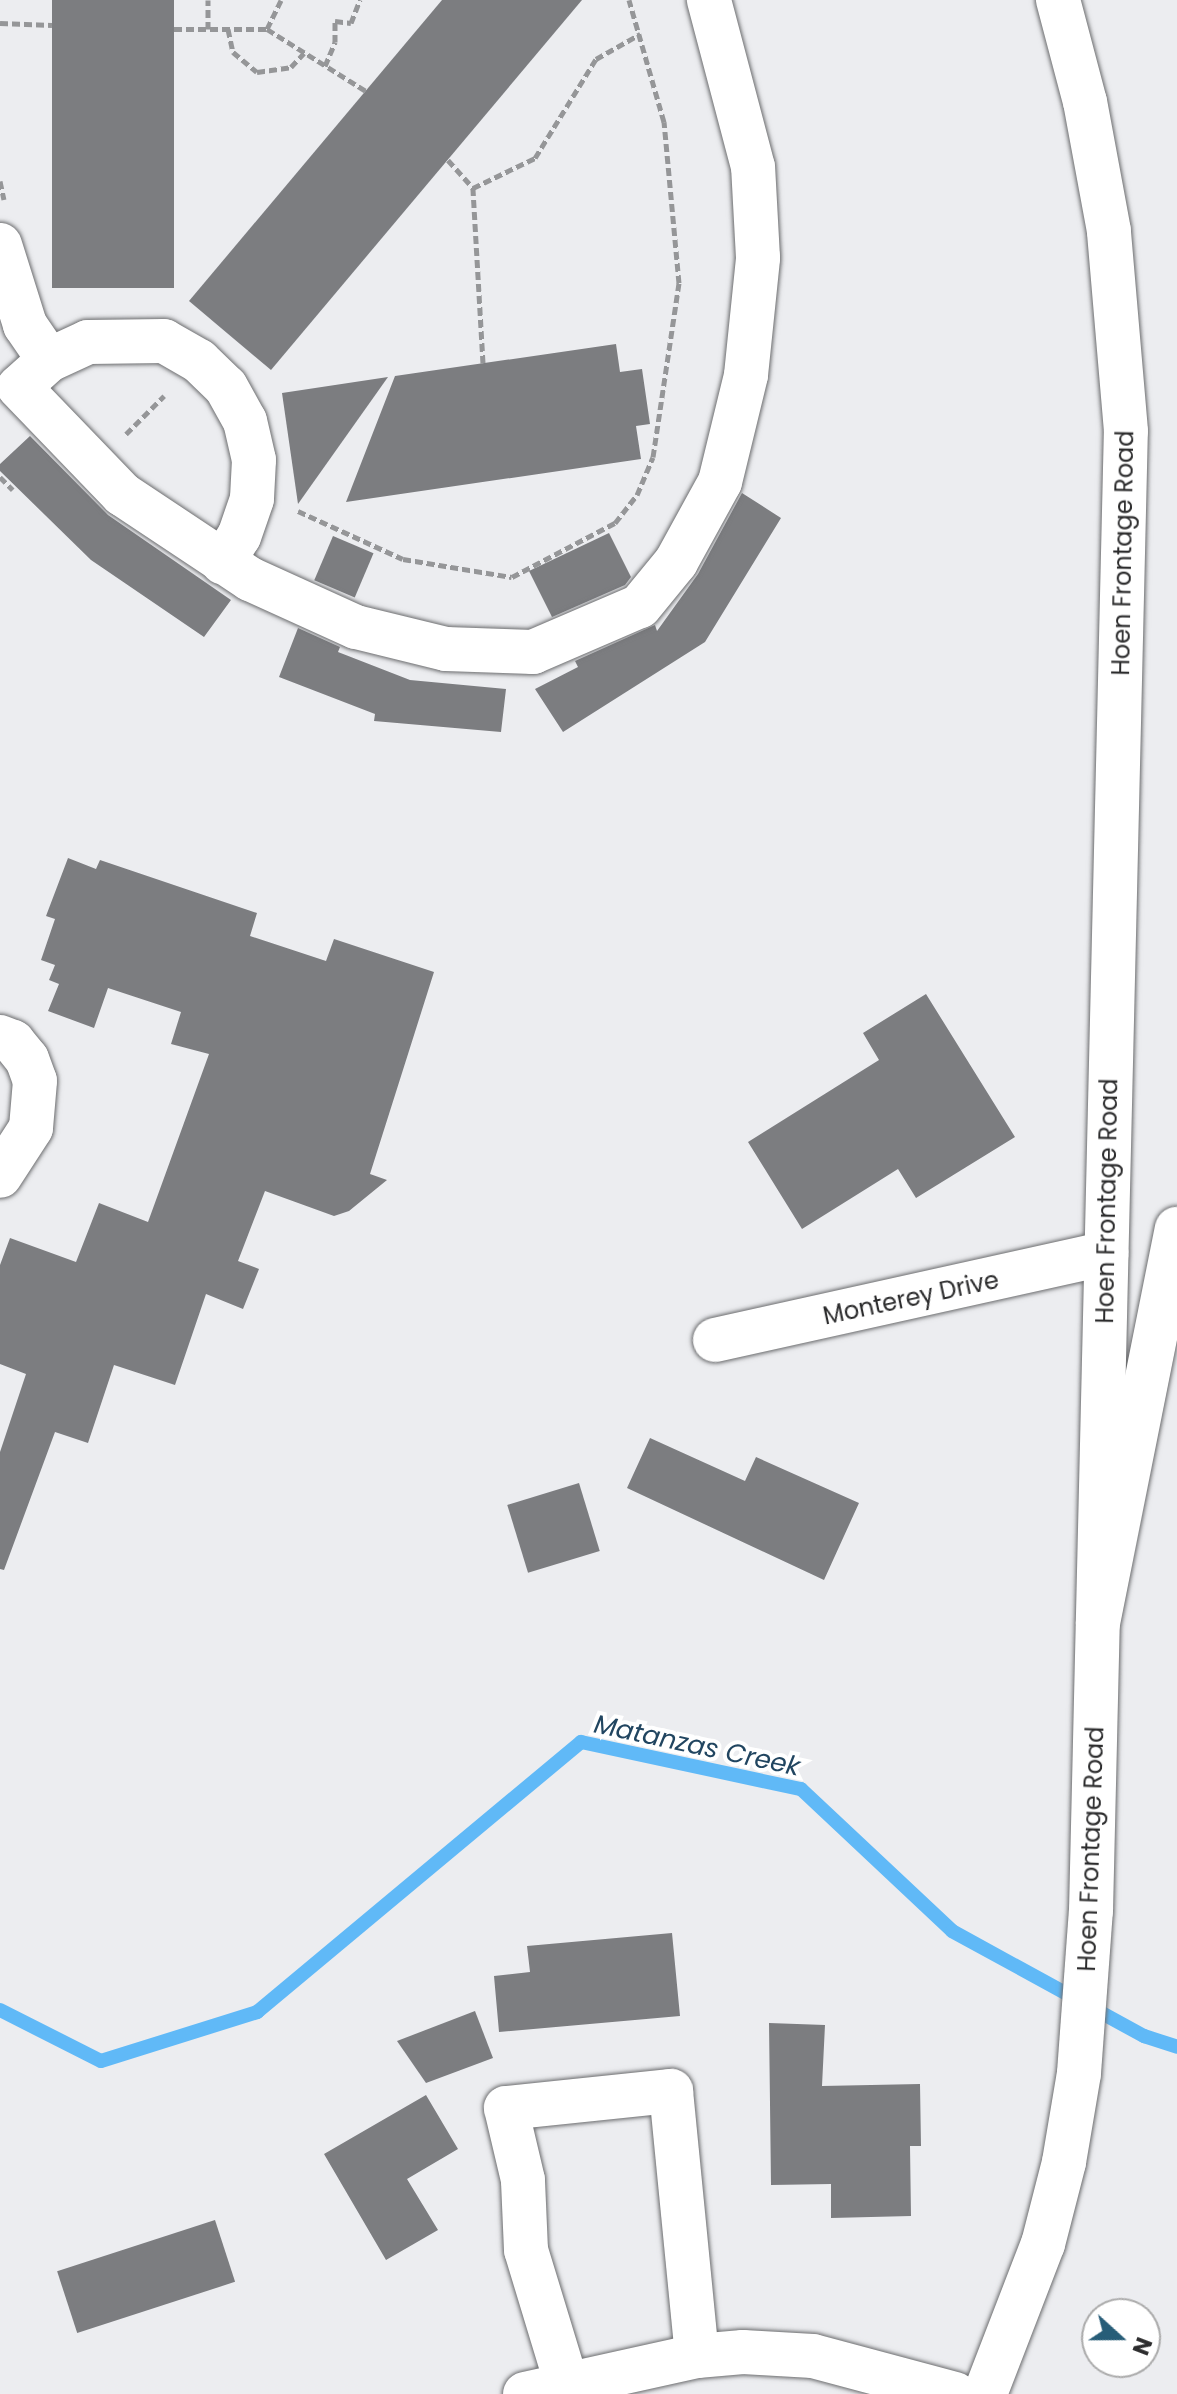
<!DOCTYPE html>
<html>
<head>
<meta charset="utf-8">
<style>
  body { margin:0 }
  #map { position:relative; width:1177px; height:2394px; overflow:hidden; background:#ecedf0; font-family:Poppins,sans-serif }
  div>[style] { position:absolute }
  .stream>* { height:14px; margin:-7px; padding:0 7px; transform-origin:7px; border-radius:7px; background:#60b9f7 }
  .building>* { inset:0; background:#7c7d80; transform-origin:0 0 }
  .path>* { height:5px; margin-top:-2.5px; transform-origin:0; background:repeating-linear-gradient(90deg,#959698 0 8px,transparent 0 12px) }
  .roads { filter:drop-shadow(0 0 2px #6c6d6f) drop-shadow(0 0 2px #6c6d6f) }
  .minor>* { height:44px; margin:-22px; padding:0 22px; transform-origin:22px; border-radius:22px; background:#fff }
  .highway>* { height:44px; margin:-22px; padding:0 22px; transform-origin:22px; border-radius:22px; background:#fff }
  span { translate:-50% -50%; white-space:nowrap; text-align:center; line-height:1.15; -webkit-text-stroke:8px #fff; paint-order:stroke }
  .street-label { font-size:24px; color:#2c2c2d }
  .water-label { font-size:26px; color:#214560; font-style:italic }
  .north { position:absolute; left:1081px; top:2298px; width:80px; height:80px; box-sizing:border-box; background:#fff; border:2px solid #ababab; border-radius:50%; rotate:111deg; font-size:22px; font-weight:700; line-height:32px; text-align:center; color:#2c2c2d }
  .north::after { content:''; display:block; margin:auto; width:28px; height:36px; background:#275d78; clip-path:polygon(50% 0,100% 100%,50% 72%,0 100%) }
</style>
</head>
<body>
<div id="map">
  <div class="stream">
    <i style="left:0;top:2010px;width:113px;rotate:26.8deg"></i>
    <i style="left:101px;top:2061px;width:164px;rotate:-17.4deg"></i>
    <i style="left:257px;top:2012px;width:422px;rotate:-39.8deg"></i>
    <i style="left:581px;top:1742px;width:225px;rotate:12.1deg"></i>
    <i style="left:801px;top:1789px;width:207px;rotate:43.2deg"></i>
    <i style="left:952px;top:1931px;width:219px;rotate:28.7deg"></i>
    <i style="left:1144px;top:2036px;width:35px;rotate:18deg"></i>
  </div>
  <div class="building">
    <i style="left:52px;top:0;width:122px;height:288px"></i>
    <i style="clip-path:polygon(442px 0,582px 0,271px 370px,189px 301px)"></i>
    <i style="clip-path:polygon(616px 344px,620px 372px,642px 369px,650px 424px,636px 426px,641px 459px,346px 502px,395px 376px)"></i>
    <i style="clip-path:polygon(388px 377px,298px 504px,282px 393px)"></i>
    <i style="clip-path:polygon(30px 436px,108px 515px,231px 600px,204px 637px,91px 560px,0 471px,0 464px)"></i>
    <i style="clip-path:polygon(742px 493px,781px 518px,705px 642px,563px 732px,535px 689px,578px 667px,575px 661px,655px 625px,657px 631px,698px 574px)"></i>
    <i style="clip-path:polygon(609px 533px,631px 577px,625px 585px,552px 617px,529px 571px)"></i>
    <i style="left:333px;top:536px;width:44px;height:48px;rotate:23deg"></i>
    <i style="clip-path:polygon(298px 628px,340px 647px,338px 652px,410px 680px,506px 689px,501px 732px,374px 721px,375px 714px,279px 677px)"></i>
    <i style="clip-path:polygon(68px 858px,96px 869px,100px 860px,257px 913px,250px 936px,326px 961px,334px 939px,434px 972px,370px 1174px,387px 1180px,349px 1211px,334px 1216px,265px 1191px,238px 1261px,259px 1269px,243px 1309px,206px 1294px,175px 1385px,114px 1365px,88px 1443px,55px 1432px,4px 1570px,0 1569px,0 1452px,26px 1374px,0 1364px,0 1265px,10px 1238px,76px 1262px,99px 1203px,148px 1222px,209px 1054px,171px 1044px,181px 1012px,108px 988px,94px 1028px,48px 1011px,59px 984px,49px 980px,55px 965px,41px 960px,55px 919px,46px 916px)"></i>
    <i style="clip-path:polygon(926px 994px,1015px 1137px,916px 1198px,898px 1169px,802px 1229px,748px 1142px,879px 1060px,863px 1033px)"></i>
    <i style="clip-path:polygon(650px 1438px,745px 1481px,756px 1457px,859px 1503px,824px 1580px,627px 1488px)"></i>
    <i style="left:579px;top:1483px;width:71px;height:75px;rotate:73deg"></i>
    <i style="clip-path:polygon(672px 1933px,680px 2016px,499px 2032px,494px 1976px,530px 1972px,527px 1946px)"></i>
    <i style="clip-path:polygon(475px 2011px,493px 2058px,426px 2083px,397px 2041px)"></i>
    <i style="clip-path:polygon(769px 2023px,825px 2025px,822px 2086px,920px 2084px,921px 2146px,910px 2146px,911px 2216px,831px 2218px,831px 2184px,771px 2185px)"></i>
    <i style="clip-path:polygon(426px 2095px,458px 2149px,407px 2179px,438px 2230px,386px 2260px,324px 2154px)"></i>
    <i style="left:215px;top:2220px;width:65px;height:166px;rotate:72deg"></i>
  </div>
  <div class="path">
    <i style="left:0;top:23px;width:52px;rotate:2.2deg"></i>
    <i style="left:174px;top:29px;width:93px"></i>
    <i style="left:267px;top:29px;width:117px;rotate:32.1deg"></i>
    <i style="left:208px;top:29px;width:29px;rotate:-90deg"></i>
    <i style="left:228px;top:29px;width:24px;rotate:78deg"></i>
    <i style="left:233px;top:52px;width:31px;rotate:40deg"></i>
    <i style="left:257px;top:72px;width:34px;rotate:-8deg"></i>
    <i style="left:291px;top:67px;width:19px;rotate:-47deg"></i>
    <i style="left:267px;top:29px;width:32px;rotate:-64deg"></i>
    <i style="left:325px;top:66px;width:26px;rotate:-67deg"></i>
    <i style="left:335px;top:42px;width:21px;rotate:-90deg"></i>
    <i style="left:335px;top:21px;width:16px;rotate:7deg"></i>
    <i style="left:351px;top:23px;width:25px;rotate:-69deg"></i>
    <i style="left:448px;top:160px;width:38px;rotate:48deg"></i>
    <i style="left:0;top:181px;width:19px;rotate:78deg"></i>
    <i style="left:483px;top:363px;width:175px;rotate:-93.3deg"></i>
    <i style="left:473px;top:188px;width:69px;rotate:-25.8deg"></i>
    <i style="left:535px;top:158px;width:116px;rotate:-58.4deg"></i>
    <i style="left:596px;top:59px;width:51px;rotate:-29.6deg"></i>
    <i style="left:126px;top:434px;width:54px;rotate:-45deg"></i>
    <i style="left:0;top:477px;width:18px;rotate:45deg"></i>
    <i style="left:298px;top:511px;width:115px;rotate:24.6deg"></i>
    <i style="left:403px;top:559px;width:110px;rotate:9.4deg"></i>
    <i style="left:512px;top:577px;width:116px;rotate:-27.7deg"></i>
    <i style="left:615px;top:523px;width:36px;rotate:-52deg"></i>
    <i style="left:637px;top:495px;width:41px;rotate:-67.2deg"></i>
    <i style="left:653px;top:457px;width:176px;rotate:-81.5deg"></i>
    <i style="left:679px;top:283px;width:162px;rotate:-95.3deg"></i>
    <i style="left:664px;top:122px;width:127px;rotate:-106deg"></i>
  </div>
  <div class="roads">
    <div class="minor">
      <i style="left:0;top:245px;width:84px;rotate:72.6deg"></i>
      <i style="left:25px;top:325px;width:42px;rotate:55.6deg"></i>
      <i style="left:49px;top:360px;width:40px;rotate:138deg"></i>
      <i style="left:19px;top:387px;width:149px;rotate:46.1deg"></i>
      <i style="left:122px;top:494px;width:154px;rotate:33.6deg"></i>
      <i style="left:250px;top:579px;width:116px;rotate:24.4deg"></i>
      <i style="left:356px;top:627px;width:93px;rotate:13.7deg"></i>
      <i style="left:446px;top:649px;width:87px;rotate:2deg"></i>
      <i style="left:533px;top:652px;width:116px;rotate:-23.3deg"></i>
      <i style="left:640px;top:606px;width:57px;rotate:-50.7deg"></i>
      <i style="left:676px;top:562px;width:91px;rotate:-61.2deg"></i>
      <i style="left:720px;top:482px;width:110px;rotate:-76.3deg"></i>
      <i style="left:746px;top:375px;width:118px;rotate:-84.1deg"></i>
      <i style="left:758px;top:258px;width:91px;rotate:-93.1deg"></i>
      <i style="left:753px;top:167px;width:173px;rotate:-104.8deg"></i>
      <i style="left:49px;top:360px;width:43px;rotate:-24.8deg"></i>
      <i style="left:88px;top:342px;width:76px;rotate:-0.8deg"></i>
      <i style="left:164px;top:341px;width:40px;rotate:29.7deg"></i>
      <i style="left:199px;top:361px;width:37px;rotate:44deg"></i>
      <i style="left:226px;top:387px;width:39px;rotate:61deg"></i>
      <i style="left:245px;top:421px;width:40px;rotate:77deg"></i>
      <i style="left:254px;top:460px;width:39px;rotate:93deg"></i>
      <i style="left:252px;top:499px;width:39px;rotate:109deg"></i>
      <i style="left:239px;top:536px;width:31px;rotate:122deg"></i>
      <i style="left:0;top:1037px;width:14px;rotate:21deg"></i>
      <i style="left:13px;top:1042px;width:22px;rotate:51deg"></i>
      <i style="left:27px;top:1059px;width:23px;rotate:70deg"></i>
      <i style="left:35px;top:1081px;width:47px;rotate:94.9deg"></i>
      <i style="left:31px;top:1128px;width:57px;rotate:122.9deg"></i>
      <i style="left:715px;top:1340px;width:401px;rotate:-12.5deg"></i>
      <i style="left:567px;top:2385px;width:141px;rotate:-106.9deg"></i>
      <i style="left:526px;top:2250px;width:70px;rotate:-92.5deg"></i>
      <i style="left:523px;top:2180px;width:74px;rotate:-103.3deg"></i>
      <i style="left:506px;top:2108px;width:166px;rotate:-5.9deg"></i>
      <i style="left:671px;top:2091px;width:266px;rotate:84.4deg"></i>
      <i style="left:525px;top:2394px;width:176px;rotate:-12.5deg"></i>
      <i style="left:697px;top:2356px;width:46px;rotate:-5deg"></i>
      <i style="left:743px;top:2352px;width:70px;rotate:3.3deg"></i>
      <i style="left:813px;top:2356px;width:147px;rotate:15deg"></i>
      <i style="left:985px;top:2394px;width:161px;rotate:-68.9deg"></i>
      <i style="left:1043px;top:2244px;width:85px;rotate:-75.6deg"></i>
      <i style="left:1064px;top:2162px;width:90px;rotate:-80.4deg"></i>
      <i style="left:1079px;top:2073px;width:162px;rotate:-85.8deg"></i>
      <i style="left:1091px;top:1911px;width:1480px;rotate:-88.65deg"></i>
      <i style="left:1126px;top:431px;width:201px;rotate:-94.9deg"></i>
      <i style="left:1109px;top:231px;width:131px;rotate:-100.5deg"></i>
      <i style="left:1085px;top:102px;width:106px;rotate:-104.8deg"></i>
    </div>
    <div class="highway">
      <i style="left:1098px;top:1623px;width:402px;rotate:-78.7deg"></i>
    </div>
  </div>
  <div class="street-label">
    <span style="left:1123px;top:553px;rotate:-89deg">Hoen Frontage Road</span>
    <span style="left:1107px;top:1201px;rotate:-89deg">Hoen Frontage Road</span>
    <span style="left:911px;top:1298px;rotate:-12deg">Monterey Drive</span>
    <span style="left:1091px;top:1849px;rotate:-88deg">Hoen Frontage Road</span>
  </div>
  <div class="water-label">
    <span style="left:697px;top:1746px;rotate:12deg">Matanzas Creek</span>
  </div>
  <div class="north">N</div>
</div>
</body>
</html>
